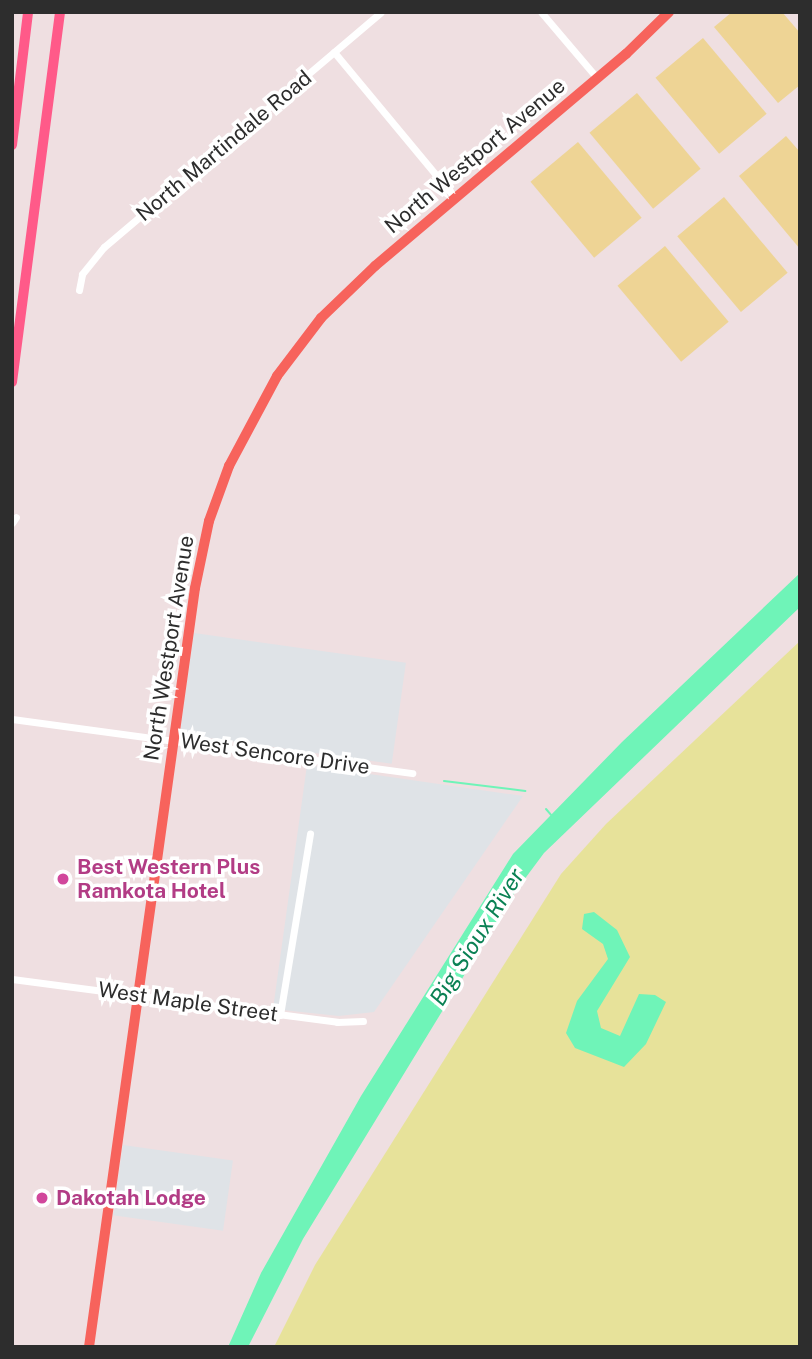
<!DOCTYPE html>
<html>
<head>
<meta charset="utf-8">
<style>
  body { margin:0 }
  #map { position:relative; width:812px; height:1359px; overflow:hidden; background:#efdfe1; font-family:"Public Sans",sans-serif }
  div>[style] { position:absolute }
  .industrial>* { inset:0; background:#dfe3e7; transform-origin:0 0 }
  .green>* { inset:0; background:#e7e29a }
  .pitch>* { inset:0; background:#eed495; transform-origin:0 0 }
  .water>* { inset:0; background:#6ff4b8 }
  .stream>* { height:2px; margin:-1px; padding:0 1px; transform-origin:1px; border-radius:1px; background:#6ff4b8 }
  .minor>* { height:7px; margin:-3.5px; padding:0 3.5px; transform-origin:3.5px; border-radius:3.5px; background:#fff }
  .major>* { height:10px; margin:-5px; padding:0 5px; transform-origin:5px; border-radius:5px; background:#f7635c }
  .highway>* { height:10px; margin:-5px; padding:0 5px; transform-origin:5px; border-radius:5px; background:#ff5a89 }
  .dots>* { width:19px; height:19px; translate:-50% -50%; box-sizing:border-box; border:4px solid #fff; border-radius:50% }
  span { translate:-50% -50%; white-space:nowrap; text-align:center; line-height:1.15; -webkit-text-stroke:7px #fff; paint-order:stroke }
  .street-label { font-size:21px; color:#2d2d2d }
  .hotel-label { font-size:21px; color:#b23c85; font-weight:700 }
  .left { translate:0 -50%; text-align:left }
  .water-label { font-size:23px; color:#0a8154; font-style:italic }
  .frame { position:absolute; inset:0; border:14px solid #2d2d2d; pointer-events:none }
</style>
</head>
<body>
<div id="map">
  <div class="industrial">
    <i style="left:194px;top:633px;width:214px;height:102px;rotate:8deg"></i>
    <i style="clip-path:polygon(307px 765px,523px 796px,374px 1012px,339px 1016px,273px 1009px)"></i>
    <i style="left:123px;top:1145px;width:111px;height:71px;rotate:8deg"></i>
  </div>
  <div class="green">
    <i style="clip-path:polygon(800px 641px,800px 1347px,274px 1347px,315px 1265px,561px 874px,606px 824px)"></i>
  </div>
  <div class="pitch">
    <i style="clip-path:polygon(732px 12px,782px 12px,800px 33px,800px 85px,778px 103px,714px 27px)"></i>
    <i style="left:703px;top:38px;width:99px;height:62px;rotate:50deg"></i>
    <i style="left:637px;top:93px;width:99px;height:62px;rotate:50deg"></i>
    <i style="clip-path:polygon(786px 136px,800px 152px,800px 249px,739px 176px)"></i>
    <i style="left:578px;top:142px;width:99px;height:62px;rotate:50deg"></i>
    <i style="left:724px;top:197px;width:99px;height:61px;rotate:50deg"></i>
    <i style="left:665px;top:246px;width:99px;height:62px;rotate:50deg"></i>
  </div>
  <div class="water">
    <i style="clip-path:polygon(800px 573px,800px 607px,544px 853px,515px 892px,303px 1239px,248px 1347px,228px 1347px,261px 1273px,361px 1096px,513px 854px,622px 742px)"></i>
    <i style="clip-path:polygon(594px 912px,617px 930px,630px 957px,597px 1011px,601px 1028px,620px 1036px,639px 994px,655px 995px,666px 1002px,646px 1044px,624px 1067px,575px 1048px,566px 1033px,577px 1001px,608px 959px,603px 944px,582px 929px,584px 914px)"></i>
  </div>
  <div class="stream">
    <i style="left:444px;top:781px;width:82px;rotate:7deg"></i>
    <i style="left:546px;top:809px;width:9px;rotate:49deg"></i>
  </div>
  <div class="minor">
    <i style="left:541px;top:12px;width:87px;rotate:49.7deg"></i>
    <i style="left:334px;top:52px;width:190px;rotate:50.3deg"></i>
    <i style="left:79px;top:290px;width:16px;rotate:-79deg"></i>
    <i style="left:82px;top:274px;width:35px;rotate:-51deg"></i>
    <i style="left:104px;top:247px;width:363px;rotate:-40.3deg"></i>
    <i style="left:12px;top:523px;width:7px;rotate:-56deg"></i>
    <i style="left:12px;top:719px;width:404px;rotate:7.7deg"></i>
    <i style="left:12px;top:979px;width:328px;rotate:7.5deg"></i>
    <i style="left:337px;top:1022px;width:26px;rotate:-2deg"></i>
    <i style="left:280px;top:1015px;width:184px;rotate:-80.6deg"></i>
  </div>
  <div class="major">
    <i style="left:89px;top:1347px;width:766px;rotate:-82.05deg"></i>
    <i style="left:195px;top:588px;width:68px;rotate:-78.2deg"></i>
    <i style="left:209px;top:521px;width:59px;rotate:-70deg"></i>
    <i style="left:229px;top:466px;width:102px;rotate:-61.9deg"></i>
    <i style="left:277px;top:376px;width:73px;rotate:-52.8deg"></i>
    <i style="left:321px;top:318px;width:75px;rotate:-43.9deg"></i>
    <i style="left:375px;top:266px;width:329px;rotate:-40.2deg"></i>
    <i style="left:626px;top:54px;width:60px;rotate:-44.3deg"></i>
  </div>
  <div class="highway">
    <i style="left:12px;top:145px;width:134px;rotate:-83.1deg"></i>
    <i style="left:12px;top:382px;width:373px;rotate:-82.6deg"></i>
  </div>
  <div class="dots">
    <i style="left:63px;top:879px;background:#d1479c"></i>
    <i style="left:42px;top:1198px;background:#d1479c"></i>
  </div>
  <div class="street-label">
    <span style="left:224px;top:146px;rotate:-40deg">North Martindale Road</span>
    <span style="left:475px;top:156px;rotate:-40deg">North Westport Avenue</span>
    <span style="left:169px;top:648px;rotate:-81deg">North Westport Avenue</span>
    <span style="left:275px;top:754px;rotate:8deg">West Sencore Drive</span>
    <span style="left:188px;top:1002px;rotate:8deg">West Maple Street</span>
  </div>
  <div class="hotel-label">
    <span class="left" style="left:77px;top:879px">Best Western Plus<br>Ramkota Hotel</span>
    <span class="left" style="left:56px;top:1198px">Dakotah Lodge</span>
  </div>
  <div class="water-label">
    <span style="left:477px;top:937px;rotate:-58deg">Big Sioux River</span>
  </div>
  <div class="frame"></div>
</div>
</body>
</html>
